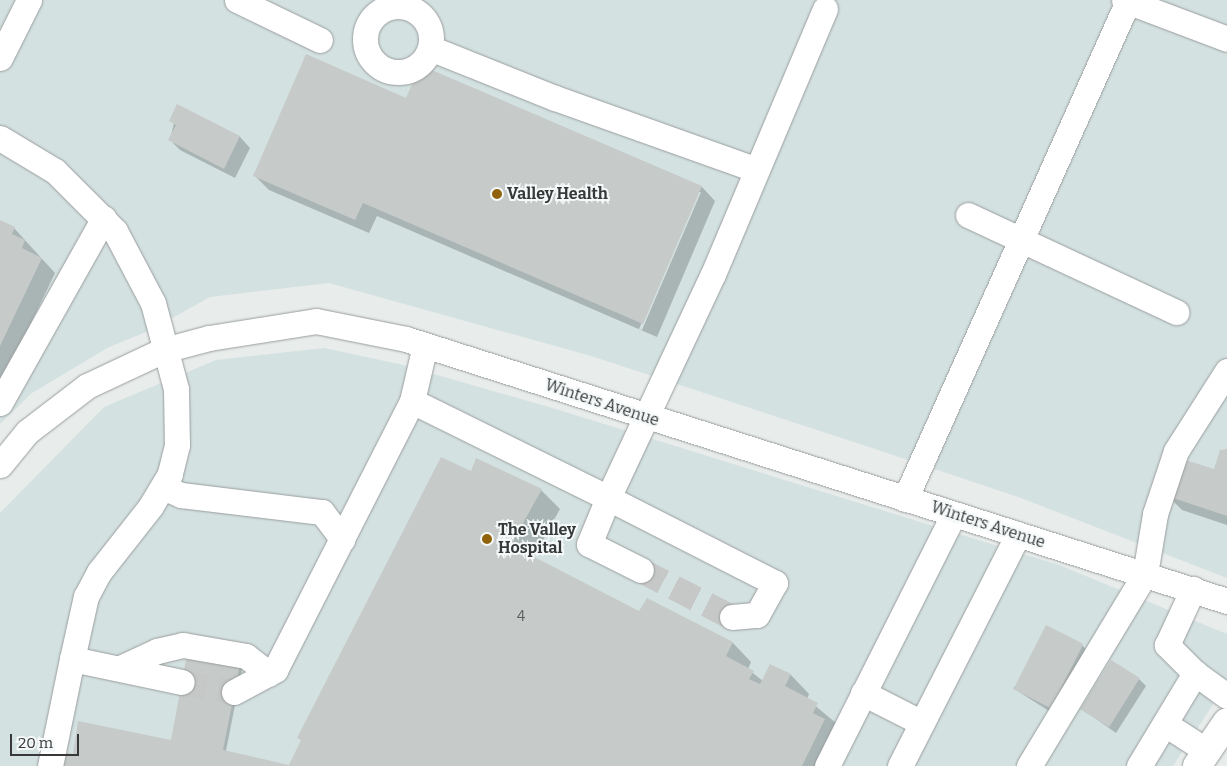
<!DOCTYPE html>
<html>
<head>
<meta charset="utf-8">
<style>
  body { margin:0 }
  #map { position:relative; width:1227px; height:766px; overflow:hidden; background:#e8eceb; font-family:Bitter,serif }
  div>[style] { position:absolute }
  .built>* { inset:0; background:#d4e1e1 }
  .shadow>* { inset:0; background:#0003 }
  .building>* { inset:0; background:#c6cac8; transform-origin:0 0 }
  .minor-tunnel>* { height:25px; margin-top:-12.5px; transform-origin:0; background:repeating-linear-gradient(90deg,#c5c8c7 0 25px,transparent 0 37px) }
  .roads { filter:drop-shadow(0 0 1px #999d9d) drop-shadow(0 0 1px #999d9d) }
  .minor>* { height:25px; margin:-12.5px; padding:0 12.5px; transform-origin:12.5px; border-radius:12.5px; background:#fff }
  .minor>.ring { margin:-12.5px; padding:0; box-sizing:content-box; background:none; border:25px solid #fff; border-radius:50% }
  .major>* { height:28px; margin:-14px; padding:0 14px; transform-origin:14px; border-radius:14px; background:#fff }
  .dots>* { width:14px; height:14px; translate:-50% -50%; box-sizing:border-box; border:2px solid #f5f9f9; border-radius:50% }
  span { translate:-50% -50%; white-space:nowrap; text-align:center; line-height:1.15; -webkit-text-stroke:4px #f5f9f9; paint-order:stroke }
  .number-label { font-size:14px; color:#5b5d5d }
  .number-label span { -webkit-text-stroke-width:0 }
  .poi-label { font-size:16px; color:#373939; font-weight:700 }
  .left { translate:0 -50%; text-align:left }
  .street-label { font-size:16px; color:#373939 }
  .scale { position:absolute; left:10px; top:734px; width:69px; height:22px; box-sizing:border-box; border:2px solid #373939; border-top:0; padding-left:6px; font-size:15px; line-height:18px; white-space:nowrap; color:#373939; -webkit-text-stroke:4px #f5f9f9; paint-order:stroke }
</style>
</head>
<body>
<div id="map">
  <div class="built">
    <i style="clip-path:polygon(0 0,1227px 0,1227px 578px,1021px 498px,866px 446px,591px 356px,329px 283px,210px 297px,151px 330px,109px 347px,32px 393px,0 424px)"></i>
    <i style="clip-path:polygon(324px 348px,399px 364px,559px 410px,1059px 565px,1227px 634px,1227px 683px,1173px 766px,0 766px,0 513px,104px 407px,216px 360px)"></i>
  </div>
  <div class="shadow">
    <i style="clip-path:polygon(178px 106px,240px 137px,250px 148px,235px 178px,180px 150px,170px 140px)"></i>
    <i style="clip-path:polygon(evenodd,255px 176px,702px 187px,715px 201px,657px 337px,377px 216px,369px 233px,269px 190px,255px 176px,698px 192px,701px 192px,642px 330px,639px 329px,698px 192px)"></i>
    <i style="clip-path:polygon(0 222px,14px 228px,55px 273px,0 388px)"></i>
    <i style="clip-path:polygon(1227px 450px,1227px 525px,1182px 510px,1168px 496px,1215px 471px)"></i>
    <i style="clip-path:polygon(471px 473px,541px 490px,560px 509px,533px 558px,639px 613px,647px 599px,733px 643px,751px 662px,748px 669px,763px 681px,770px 665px,791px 675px,809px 694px,807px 699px,836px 723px,830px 766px,290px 766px)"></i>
    <i style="clip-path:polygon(1082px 645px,1092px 656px,1060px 718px,1013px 688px)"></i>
    <i style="clip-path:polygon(189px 651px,243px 664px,226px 751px,287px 766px,74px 755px,172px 740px)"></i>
    <i style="clip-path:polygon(1139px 679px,1146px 686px,1116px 733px,1082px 709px)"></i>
  </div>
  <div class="building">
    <i style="clip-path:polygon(306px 54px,406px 98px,420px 65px,702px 186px,643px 324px,363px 203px,355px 220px,253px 176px)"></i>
    <i style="clip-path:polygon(177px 104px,240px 136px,224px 169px,168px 140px,176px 125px,169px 121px)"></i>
    <i style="clip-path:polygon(0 220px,15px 227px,12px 234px,25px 240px,22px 248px,42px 258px,0 346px)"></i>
    <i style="clip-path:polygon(1227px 449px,1227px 516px,1167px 496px,1179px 458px,1214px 469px,1220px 450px)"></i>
    <i style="clip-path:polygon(441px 457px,471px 471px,476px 458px,542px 489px,511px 545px,639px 611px,647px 598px,733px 642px,726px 656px,754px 671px,749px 679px,760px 684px,770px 664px,791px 674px,785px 686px,818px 703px,813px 713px,825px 719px,802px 766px,54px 766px,57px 751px,73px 754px,78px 721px,171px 740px,188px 649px,241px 659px,223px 750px,289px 765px,301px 740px,297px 738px)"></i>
    <i style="left:1046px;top:625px;width:42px;height:72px;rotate:27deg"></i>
    <i style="left:1111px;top:660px;width:34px;height:58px;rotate:32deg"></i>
  </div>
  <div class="minor-tunnel">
    <i style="left:641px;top:570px;width:102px;rotate:27.3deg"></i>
    <i style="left:182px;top:682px;width:53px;rotate:10.9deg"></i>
  </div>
  <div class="roads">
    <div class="minor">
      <i style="left:237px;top:0;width:92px;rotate:25.7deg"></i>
      <i style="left:1124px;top:0;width:110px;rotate:20.7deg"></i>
      <i class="ring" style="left:365px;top:6px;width:41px;height:41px"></i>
      <i style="left:430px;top:48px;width:135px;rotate:21.8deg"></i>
      <i style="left:555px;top:98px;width:211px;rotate:19.6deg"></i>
      <i style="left:0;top:58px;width:65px;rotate:-63.4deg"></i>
      <i style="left:0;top:138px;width:64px;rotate:31deg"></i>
      <i style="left:55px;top:171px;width:85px;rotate:45deg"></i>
      <i style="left:115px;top:231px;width:81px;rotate:62.2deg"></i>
      <i style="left:153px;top:303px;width:89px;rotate:75deg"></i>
      <i style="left:176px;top:389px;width:56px;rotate:89deg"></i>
      <i style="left:177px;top:445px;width:30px;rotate:104deg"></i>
      <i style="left:170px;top:474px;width:37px;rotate:121deg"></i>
      <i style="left:151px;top:506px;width:84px;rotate:128.2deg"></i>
      <i style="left:99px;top:572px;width:27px;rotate:118deg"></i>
      <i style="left:86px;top:596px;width:65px;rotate:102.5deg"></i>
      <i style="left:72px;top:659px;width:112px;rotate:11.8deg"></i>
      <i style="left:968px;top:215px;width:230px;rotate:25deg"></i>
      <i style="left:412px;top:401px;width:219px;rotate:26.3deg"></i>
      <i style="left:608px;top:498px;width:50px;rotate:112.4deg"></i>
      <i style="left:589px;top:544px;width:58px;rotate:26.6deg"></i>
      <i style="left:0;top:403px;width:212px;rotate:-60.7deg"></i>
      <i style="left:0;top:465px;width:43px;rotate:-50.7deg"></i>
      <i style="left:27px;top:432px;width:76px;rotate:-37.5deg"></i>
      <i style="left:87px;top:386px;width:85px;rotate:-25.1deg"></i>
      <i style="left:164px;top:350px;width:47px;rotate:-14.9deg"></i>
      <i style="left:209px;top:338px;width:108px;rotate:-9deg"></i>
      <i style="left:316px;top:321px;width:92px;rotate:11.3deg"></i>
      <i style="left:406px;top:339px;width:862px;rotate:17.7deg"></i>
      <i style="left:163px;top:487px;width:20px;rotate:24deg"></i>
      <i style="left:181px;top:495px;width:142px;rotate:6.9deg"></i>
      <i style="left:322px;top:512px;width:34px;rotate:53deg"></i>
      <i style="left:905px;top:499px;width:546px;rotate:-65.88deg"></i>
      <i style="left:732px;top:617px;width:25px;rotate:-5deg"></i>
      <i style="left:757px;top:615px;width:37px;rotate:-61deg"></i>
      <i style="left:775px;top:583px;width:187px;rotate:-153deg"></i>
      <i style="left:608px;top:498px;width:247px;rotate:-64.9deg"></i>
      <i style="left:713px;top:274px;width:288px;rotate:-67.1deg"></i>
      <i style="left:120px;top:668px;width:41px;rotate:-24.7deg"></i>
      <i style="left:157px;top:651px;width:27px;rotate:-13deg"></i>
      <i style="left:183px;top:645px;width:64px;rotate:9.9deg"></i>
      <i style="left:246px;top:656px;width:29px;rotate:38deg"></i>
      <i style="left:1195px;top:673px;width:39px;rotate:36deg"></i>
      <i style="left:234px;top:692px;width:47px;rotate:-28.2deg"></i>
      <i style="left:275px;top:670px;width:302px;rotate:-63deg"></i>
      <i style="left:412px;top:401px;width:57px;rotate:-76.9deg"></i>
      <i style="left:863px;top:693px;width:66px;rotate:27deg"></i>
      <i style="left:1165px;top:724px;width:50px;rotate:32.7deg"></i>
      <i style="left:50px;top:766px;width:109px;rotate:-78.4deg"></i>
      <i style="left:827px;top:766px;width:282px;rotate:-63.3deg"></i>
      <i style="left:900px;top:766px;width:260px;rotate:-63deg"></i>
      <i style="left:1029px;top:766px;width:224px;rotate:-58.9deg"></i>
      <i style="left:1145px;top:574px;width:61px;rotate:-80.5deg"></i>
      <i style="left:1155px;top:514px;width:66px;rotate:-71.6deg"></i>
      <i style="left:1176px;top:451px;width:95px;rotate:-57.5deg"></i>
      <i style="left:1139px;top:766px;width:109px;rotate:-58.9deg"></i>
      <i style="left:1195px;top:673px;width:40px;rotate:-135deg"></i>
      <i style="left:1167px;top:645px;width:62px;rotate:-65.1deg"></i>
    </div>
    <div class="major">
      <i style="left:1197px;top:766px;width:53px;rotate:-55.7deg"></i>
    </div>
  </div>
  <div class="dots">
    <i style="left:497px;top:194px;background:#8f620b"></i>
    <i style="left:487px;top:539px;background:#8f620b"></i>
  </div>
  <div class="number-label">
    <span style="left:521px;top:617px">4</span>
  </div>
  <div class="poi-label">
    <span class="left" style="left:507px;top:194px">Valley Health</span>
    <span class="left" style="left:498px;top:539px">The Valley<br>Hospital</span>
  </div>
  <div class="street-label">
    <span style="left:602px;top:403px;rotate:18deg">Winters Avenue</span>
    <span style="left:988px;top:525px;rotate:18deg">Winters Avenue</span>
  </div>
  <div class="scale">20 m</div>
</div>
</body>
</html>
